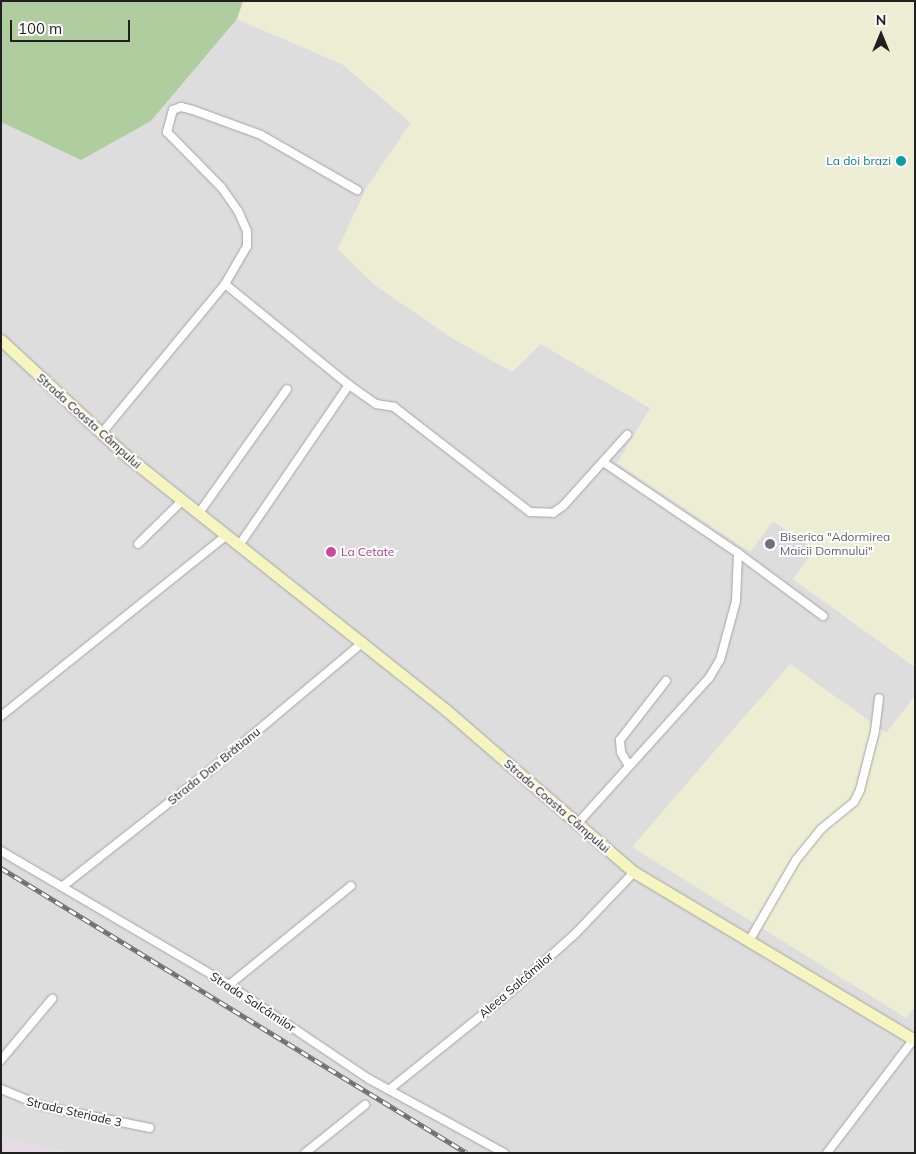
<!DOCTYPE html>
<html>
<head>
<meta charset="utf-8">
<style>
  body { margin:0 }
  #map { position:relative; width:916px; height:1154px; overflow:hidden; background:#f0ede7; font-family:Mulish,sans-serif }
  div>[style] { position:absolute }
  .residential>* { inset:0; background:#dedddd }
  .industrial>* { inset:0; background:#e9dae7 }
  .farmland>* { inset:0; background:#ededd4 }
  .forest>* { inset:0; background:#afcd9f }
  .roads { filter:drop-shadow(0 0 1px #a4a4a4) drop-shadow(0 0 1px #a4a4a4) }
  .street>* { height:8px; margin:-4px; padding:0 4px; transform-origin:4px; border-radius:4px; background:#fff }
  .secondary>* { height:11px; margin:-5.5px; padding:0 5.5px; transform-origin:5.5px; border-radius:5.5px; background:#f6f5c0 }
  .rail>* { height:4.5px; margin-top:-2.25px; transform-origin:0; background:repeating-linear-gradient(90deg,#fff 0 8px,#6e6e6e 0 16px); box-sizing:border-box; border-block:1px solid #6e6e6e }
  .dots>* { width:14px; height:14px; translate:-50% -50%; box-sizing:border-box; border:2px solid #fff; border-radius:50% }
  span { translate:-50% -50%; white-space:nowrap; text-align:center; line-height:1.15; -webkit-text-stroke:4px #fff; paint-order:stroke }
  .culture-label { font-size:12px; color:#0d838f }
  .right { translate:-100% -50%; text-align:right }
  .street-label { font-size:12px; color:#202020 }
  .worship-label { font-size:12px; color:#5b616d }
  .left { translate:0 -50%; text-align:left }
  .hotel-label { font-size:12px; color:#b23c85 }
  .frame { position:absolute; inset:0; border:2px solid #202020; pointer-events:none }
  .north { position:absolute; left:856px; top:10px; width:50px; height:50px; -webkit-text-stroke:4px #fff; paint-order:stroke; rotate:0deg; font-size:14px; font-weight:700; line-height:20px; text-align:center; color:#202020 }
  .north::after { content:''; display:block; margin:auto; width:18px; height:22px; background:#202020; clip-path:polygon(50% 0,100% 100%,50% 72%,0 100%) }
  .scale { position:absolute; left:10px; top:20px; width:120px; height:22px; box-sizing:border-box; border:2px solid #202020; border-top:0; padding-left:6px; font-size:15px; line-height:18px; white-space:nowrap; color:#202020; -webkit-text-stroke:4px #fff; paint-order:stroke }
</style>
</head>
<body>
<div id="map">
  <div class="residential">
    <i style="clip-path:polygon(237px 19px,342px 64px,411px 123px,367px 187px,338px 249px,375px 285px,452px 338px,512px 371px,541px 344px,650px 408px,750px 552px,773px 521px,815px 549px,793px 579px,915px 667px,915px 696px,886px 734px,905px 1018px,915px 1007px,915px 1153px,69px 1153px,1px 1138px,1px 122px,12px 125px,151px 121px)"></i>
  </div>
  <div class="industrial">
    <i style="clip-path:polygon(1px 1138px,69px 1153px,1px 1153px)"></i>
  </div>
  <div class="farmland">
    <i style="clip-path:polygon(243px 1px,915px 1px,915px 667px,793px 579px,815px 549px,773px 521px,750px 552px,617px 463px,650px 408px,541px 344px,512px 372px,452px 338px,375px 285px,338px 249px,367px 187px,411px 123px,342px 64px,237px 19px)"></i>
    <i style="clip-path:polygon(790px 664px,886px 733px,915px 696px,915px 1007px,906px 1018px,632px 847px)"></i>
  </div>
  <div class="forest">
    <i style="clip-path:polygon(1px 1px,243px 1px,237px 19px,151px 121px,81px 160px,1px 122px)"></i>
  </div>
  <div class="roads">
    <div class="street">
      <i style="left:225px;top:284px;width:160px;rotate:39.2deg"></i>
      <i style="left:349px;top:385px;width:33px;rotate:35deg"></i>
      <i style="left:376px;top:404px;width:18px;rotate:9deg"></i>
      <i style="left:394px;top:407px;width:172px;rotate:37.7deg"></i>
      <i style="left:530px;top:512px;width:23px;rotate:2deg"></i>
      <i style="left:553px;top:513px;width:12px;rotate:-35deg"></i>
      <i style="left:563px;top:506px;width:96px;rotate:-48deg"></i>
      <i style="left:101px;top:434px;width:195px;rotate:-50.4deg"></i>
      <i style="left:225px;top:284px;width:44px;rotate:-59.9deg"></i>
      <i style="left:247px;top:246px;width:15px;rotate:-90deg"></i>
      <i style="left:247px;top:231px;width:22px;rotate:-114deg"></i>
      <i style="left:238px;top:211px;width:29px;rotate:-125deg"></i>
      <i style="left:221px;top:187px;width:77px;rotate:-134.5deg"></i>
      <i style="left:167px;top:132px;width:23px;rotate:-75deg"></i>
      <i style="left:173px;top:110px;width:9px;rotate:-21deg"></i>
      <i style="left:181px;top:107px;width:12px;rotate:14deg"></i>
      <i style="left:193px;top:110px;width:72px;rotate:20.2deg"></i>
      <i style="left:261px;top:135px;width:111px;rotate:29.8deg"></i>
      <i style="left:603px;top:462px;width:163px;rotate:34deg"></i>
      <i style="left:738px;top:553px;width:106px;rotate:36.5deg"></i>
      <i style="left:199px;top:513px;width:152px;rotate:-54.6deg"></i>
      <i style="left:138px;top:544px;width:63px;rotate:-44.4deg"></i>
      <i style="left:240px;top:544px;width:193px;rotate:-55.6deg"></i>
      <i style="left:1px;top:716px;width:290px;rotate:-38.7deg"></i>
      <i style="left:629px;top:766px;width:16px;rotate:-120deg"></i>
      <i style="left:621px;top:752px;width:12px;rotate:-95deg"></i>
      <i style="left:620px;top:740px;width:75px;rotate:-52.1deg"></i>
      <i style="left:577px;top:824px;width:197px;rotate:-47.9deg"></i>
      <i style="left:709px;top:678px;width:21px;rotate:-59deg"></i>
      <i style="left:720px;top:660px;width:61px;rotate:-74.8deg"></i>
      <i style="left:736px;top:601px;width:48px;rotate:-87.6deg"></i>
      <i style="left:1px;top:851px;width:264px;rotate:30.4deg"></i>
      <i style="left:229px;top:985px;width:169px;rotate:33.9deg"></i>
      <i style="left:369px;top:1079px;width:154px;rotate:28.7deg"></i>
      <i style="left:63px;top:886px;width:191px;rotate:-38.2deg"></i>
      <i style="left:213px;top:768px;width:196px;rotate:-40deg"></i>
      <i style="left:749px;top:941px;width:94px;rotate:-59.9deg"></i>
      <i style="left:796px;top:860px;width:40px;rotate:-51deg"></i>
      <i style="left:821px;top:829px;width:43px;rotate:-39.3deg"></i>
      <i style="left:854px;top:802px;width:13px;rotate:-63deg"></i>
      <i style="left:860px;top:790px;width:61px;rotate:-75.7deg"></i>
      <i style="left:875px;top:731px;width:33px;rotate:-83deg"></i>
      <i style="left:229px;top:985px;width:157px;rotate:-39.1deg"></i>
      <i style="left:1px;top:1060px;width:80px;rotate:-50.1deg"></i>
      <i style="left:1px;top:1089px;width:44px;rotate:22.5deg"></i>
      <i style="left:42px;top:1106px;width:110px;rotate:11.5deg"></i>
      <i style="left:390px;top:1089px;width:151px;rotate:-38.8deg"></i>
      <i style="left:508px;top:994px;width:91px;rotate:-41.9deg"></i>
      <i style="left:576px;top:933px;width:84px;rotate:-46.4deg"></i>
      <i style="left:305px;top:1153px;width:77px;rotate:-38.7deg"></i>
      <i style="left:827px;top:1153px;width:143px;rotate:-52.7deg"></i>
    </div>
    <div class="secondary">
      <i style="left:1px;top:340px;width:166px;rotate:42.8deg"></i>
      <i style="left:123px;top:453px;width:413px;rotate:38.5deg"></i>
      <i style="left:446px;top:710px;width:248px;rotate:40.8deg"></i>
      <i style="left:634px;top:872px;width:327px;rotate:30.9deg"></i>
    </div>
  </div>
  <div class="rail">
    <i style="left:1px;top:868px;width:546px;rotate:31.45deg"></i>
  </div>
  <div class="dots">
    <i style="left:901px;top:161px;background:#0f9aa8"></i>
    <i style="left:770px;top:544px;background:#6b7280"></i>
    <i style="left:331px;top:552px;background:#d1479c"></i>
  </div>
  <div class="culture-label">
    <span class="right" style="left:891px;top:161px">La doi brazi</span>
  </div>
  <div class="street-label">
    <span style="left:89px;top:421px;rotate:42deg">Strada Coasta Câmpului</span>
    <span style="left:214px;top:766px;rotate:-39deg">Strada Dan Brătianu</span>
    <span style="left:557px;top:806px;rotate:41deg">Strada Coasta Câmpului</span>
    <span style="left:516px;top:985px;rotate:-41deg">Aleea Salcâmilor</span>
    <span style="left:253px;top:1002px;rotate:33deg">Strada Salcâmilor</span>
    <span style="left:74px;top:1112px;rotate:13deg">Strada Steriade 3</span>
  </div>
  <div class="worship-label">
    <span class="left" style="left:780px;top:544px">Biserica "Adormirea<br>Maicii Domnului"</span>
  </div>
  <div class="hotel-label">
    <span class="left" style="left:341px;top:552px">La Cetate</span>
  </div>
  <div class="frame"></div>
  <div class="north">N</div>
  <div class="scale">100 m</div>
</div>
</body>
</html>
